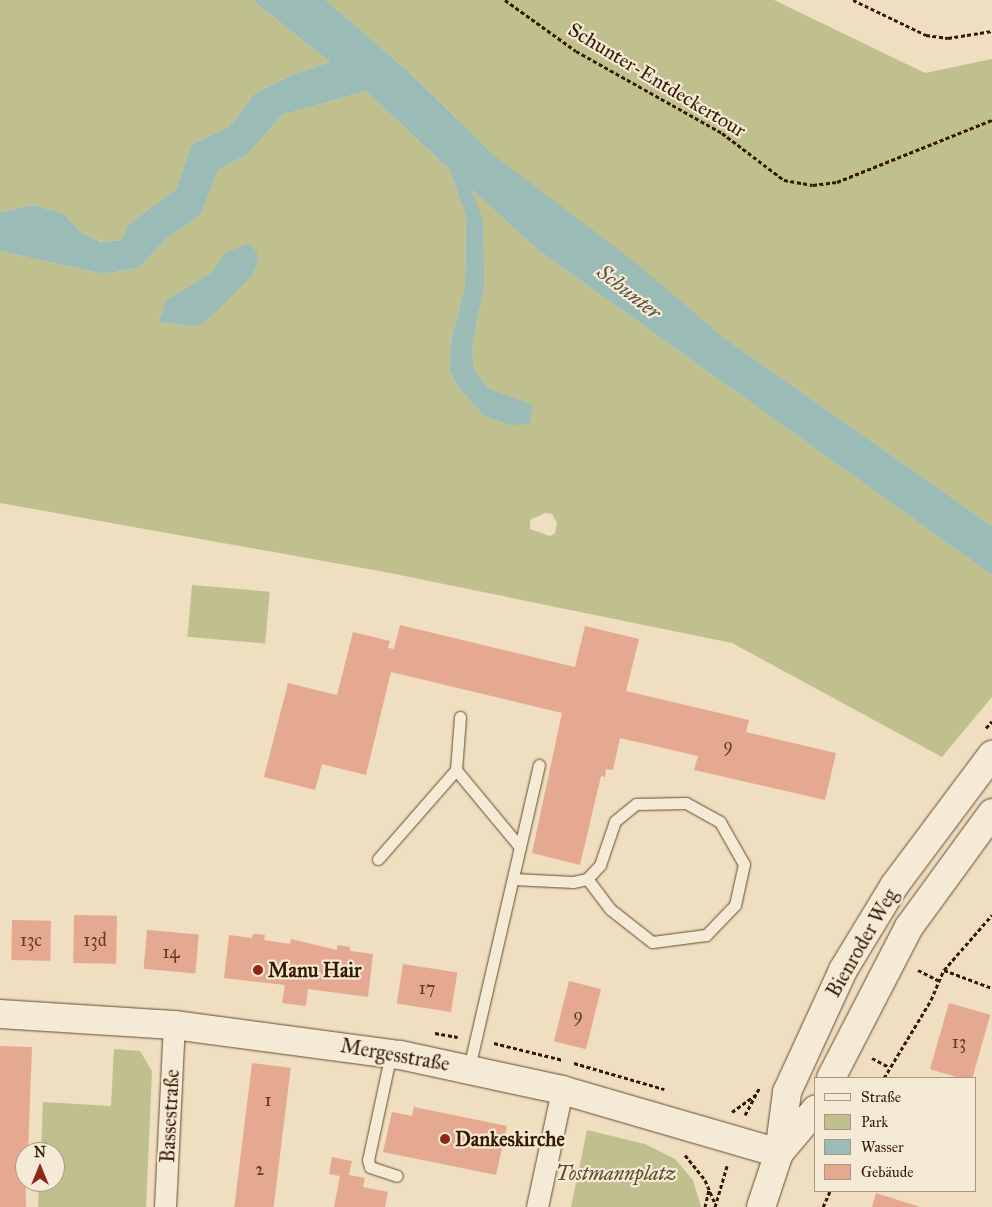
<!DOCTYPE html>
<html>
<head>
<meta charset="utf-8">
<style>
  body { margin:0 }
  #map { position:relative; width:992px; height:1207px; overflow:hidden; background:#efdebf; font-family:"IM FELL Great Primer",serif }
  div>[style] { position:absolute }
  .green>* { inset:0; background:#bfc08e; transform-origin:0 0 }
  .water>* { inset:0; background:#9abbb6 }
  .building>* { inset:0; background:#e4a990; transform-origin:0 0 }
  .path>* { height:3px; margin-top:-1.5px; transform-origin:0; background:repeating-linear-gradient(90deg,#351a00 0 4px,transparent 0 6.5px) }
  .roads { filter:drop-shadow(0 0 1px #644b30) drop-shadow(0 0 1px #644b30) }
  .service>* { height:11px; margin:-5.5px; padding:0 5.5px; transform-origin:5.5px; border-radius:5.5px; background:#f5ead5 }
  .minor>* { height:21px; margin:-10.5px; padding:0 10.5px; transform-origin:10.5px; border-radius:10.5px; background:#f5ead5 }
  .tertiary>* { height:28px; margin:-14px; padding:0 14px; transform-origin:14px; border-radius:14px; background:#f5ead5 }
  .secondary>* { height:28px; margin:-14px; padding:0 14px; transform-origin:14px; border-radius:14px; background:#f5ead5 }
  .dots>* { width:14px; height:14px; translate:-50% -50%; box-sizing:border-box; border:2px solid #f5ead5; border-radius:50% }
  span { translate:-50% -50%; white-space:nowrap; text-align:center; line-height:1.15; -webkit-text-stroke:4.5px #f5ead5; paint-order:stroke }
  .number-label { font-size:18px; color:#613e24 }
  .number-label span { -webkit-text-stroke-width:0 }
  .street-label { font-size:20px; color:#351a00 }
  .poi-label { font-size:20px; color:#351a00; font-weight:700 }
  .left { translate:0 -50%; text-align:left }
  .park-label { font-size:20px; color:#5e4c2b; font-style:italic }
  .water-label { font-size:21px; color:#585240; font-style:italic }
  .legend { position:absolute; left:814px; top:1077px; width:162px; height:115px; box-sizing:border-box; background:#f5ead5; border:1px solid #a89780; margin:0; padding:6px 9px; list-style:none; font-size:15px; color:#351a00 }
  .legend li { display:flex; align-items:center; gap:10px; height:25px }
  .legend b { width:25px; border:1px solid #a89780 }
  .north { position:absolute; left:15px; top:1142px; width:50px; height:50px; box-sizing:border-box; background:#f5ead5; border:1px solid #a89780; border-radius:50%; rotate:0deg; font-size:14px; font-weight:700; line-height:20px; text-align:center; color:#351a00 }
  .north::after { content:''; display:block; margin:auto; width:18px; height:22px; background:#8f2418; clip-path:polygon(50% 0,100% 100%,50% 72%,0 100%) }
</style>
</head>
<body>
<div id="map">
  <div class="green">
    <i style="clip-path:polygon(0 0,252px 0,330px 62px,294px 74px,254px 94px,229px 127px,192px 144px,176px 189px,129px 224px,121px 240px,103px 242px,82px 233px,64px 214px,34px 205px,0 212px)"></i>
    <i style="clip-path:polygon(326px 0,774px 0,925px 73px,992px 59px,992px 526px,723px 337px,494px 155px,411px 74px)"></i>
    <i style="clip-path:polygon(evenodd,366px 91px,450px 170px,466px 218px,465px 286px,450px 345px,450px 371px,458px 387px,484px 416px,510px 425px,532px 405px,488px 388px,474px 370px,472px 347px,484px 287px,470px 188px,538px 250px,992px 575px,992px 697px,942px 757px,732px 643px,385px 572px,0 503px,0 251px,103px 274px,139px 268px,165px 240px,201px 214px,218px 170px,248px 154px,282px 115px,366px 91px,212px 272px,188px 326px,159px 322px,165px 301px,212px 272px,366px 91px,545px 513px,552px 514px,557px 523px,555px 533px,550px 536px,530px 529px,530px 520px,545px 513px)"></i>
    <i style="left:192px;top:585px;width:78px;height:52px;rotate:5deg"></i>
    <i style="clip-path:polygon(114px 1049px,140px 1051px,152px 1071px,146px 1207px,38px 1207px,39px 1182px,55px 1182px,55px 1152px,41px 1152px,43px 1102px,111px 1106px)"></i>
    <i style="clip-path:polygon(587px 1130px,645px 1144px,675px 1159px,693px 1180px,701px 1207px,571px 1207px)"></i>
  </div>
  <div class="water">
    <i style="clip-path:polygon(252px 0,326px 0,411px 74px,494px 155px,632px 260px,723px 337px,992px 526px,992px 575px,538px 250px,471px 189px,483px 220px,484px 287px,472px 347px,474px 370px,488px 388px,533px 405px,529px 424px,510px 425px,484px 416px,458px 387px,450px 371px,450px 345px,465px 286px,466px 218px,450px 170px,366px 91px,282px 115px,248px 154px,218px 170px,201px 214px,165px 240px,139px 268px,103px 274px,0 251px,0 212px,34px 205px,64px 214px,82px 233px,102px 242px,121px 240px,129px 224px,176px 189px,192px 144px,229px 127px,254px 94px,294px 74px,330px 62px)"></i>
    <i style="clip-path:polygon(249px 244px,257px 252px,258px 261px,251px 277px,210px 317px,201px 325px,189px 326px,159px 322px,165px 301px,212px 272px,226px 252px)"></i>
  </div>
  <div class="building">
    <i style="clip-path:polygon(400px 625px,575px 667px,585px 626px,639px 639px,626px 691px,749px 720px,746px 732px,836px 753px,825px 800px,694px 770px,698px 756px,620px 738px,613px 770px,606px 769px,605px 777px,601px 776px,580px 865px,532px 853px,562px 713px,391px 672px,366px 775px,322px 764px,315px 790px,264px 777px,288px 683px,337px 695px,353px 632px,390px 641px,388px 648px,394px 649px)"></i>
    <i style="left:74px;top:915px;width:43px;height:48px;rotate:1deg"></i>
    <i style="left:12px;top:920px;width:39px;height:40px;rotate:1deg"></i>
    <i style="left:147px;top:930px;width:52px;height:39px;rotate:5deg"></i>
    <i style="clip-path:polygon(253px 934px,265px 935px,264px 940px,290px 944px,291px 939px,337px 950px,337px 945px,350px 947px,350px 951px,373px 954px,368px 997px,308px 989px,306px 1006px,282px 1003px,285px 985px,224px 978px,229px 935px,252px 938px)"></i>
    <i style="left:403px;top:964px;width:55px;height:40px;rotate:9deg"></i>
    <i style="left:569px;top:981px;width:33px;height:62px;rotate:14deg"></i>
    <i style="left:949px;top:1003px;width:43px;height:69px;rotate:16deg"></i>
    <i style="clip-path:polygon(0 1046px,32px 1047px,28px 1152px,25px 1152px,26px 1207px,0 1207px)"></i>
    <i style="left:252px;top:1063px;width:39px;height:145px;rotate:7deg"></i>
    <i style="clip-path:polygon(414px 1107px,507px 1126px,496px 1175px,383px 1152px,392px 1112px,412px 1116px)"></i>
    <i style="clip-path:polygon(332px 1157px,352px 1161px,349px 1175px,365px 1178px,363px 1187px,388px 1192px,385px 1207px,334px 1207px,340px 1176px,329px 1174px)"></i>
    <i style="clip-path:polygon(876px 1193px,920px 1207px,872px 1207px)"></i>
  </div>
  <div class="path">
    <i style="left:505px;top:0;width:87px;rotate:35.7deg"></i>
    <i style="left:576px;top:51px;width:167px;rotate:29.3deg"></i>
    <i style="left:722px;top:133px;width:78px;rotate:37.2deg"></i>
    <i style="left:784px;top:180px;width:29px;rotate:10deg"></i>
    <i style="left:813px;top:185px;width:24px;rotate:-7deg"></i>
    <i style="left:837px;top:182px;width:167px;rotate:-21.8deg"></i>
    <i style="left:853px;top:0;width:81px;rotate:25.6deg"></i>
    <i style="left:926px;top:35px;width:22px;rotate:8deg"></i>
    <i style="left:948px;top:38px;width:45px;rotate:-9deg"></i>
    <i style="left:986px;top:728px;width:9px;rotate:-49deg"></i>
    <i style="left:918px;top:970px;width:25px;rotate:27deg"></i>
    <i style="left:944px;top:970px;width:51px;rotate:20.6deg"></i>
    <i style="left:435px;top:1033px;width:23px;rotate:10deg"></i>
    <i style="left:494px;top:1043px;width:71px;rotate:13.8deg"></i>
    <i style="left:872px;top:1058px;width:19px;rotate:28deg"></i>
    <i style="left:574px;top:1063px;width:94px;rotate:16.1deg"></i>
    <i style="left:884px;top:1078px;width:91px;rotate:-58.9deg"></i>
    <i style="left:931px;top:1000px;width:33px;rotate:-67deg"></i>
    <i style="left:944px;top:970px;width:73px;rotate:-48.9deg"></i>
    <i style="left:732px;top:1112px;width:29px;rotate:-36deg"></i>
    <i style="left:745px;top:1115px;width:32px;rotate:-62deg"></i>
    <i style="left:685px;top:1155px;width:32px;rotate:51deg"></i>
    <i style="left:705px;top:1180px;width:25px;rotate:67deg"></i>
    <i style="left:705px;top:1207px;width:18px;rotate:-77deg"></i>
    <i style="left:715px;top:1207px;width:43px;rotate:-73.7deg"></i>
    <i style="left:823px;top:1207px;width:17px;rotate:-66deg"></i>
  </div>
  <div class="roads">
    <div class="service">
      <i style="left:460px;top:717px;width:53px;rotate:94.3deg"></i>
      <i style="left:456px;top:770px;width:100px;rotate:50.3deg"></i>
      <i style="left:378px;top:859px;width:118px;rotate:-48.8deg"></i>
      <i style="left:513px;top:879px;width:60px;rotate:2.9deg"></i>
      <i style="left:573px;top:882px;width:14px;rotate:-12deg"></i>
      <i style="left:587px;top:879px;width:19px;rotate:-47deg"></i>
      <i style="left:600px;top:865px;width:46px;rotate:-71.2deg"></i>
      <i style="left:615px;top:821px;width:27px;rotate:-39deg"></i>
      <i style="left:636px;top:804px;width:50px;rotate:-1.1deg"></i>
      <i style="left:686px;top:803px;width:39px;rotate:29deg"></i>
      <i style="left:720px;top:822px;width:48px;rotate:60.3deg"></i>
      <i style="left:744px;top:864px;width:42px;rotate:102.4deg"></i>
      <i style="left:735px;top:905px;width:42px;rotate:134deg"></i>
      <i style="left:706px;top:935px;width:54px;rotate:172.6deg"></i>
      <i style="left:652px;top:942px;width:53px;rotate:-141.8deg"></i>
      <i style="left:610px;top:909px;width:38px;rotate:-127deg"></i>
      <i style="left:391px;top:1053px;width:109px;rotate:102.1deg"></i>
      <i style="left:368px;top:1160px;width:7px;rotate:74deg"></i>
      <i style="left:370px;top:1167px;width:28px;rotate:18deg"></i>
      <i style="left:469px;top:1068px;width:311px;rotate:-77deg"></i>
    </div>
    <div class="minor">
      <i style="left:165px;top:1207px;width:182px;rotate:-87.2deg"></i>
      <i style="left:537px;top:1207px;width:120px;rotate:-77.9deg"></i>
    </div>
    <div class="tertiary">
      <i style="left:0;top:1014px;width:174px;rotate:3.6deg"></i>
      <i style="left:174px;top:1025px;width:228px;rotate:7.6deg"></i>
      <i style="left:400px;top:1055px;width:166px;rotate:12.2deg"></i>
      <i style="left:562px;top:1090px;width:226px;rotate:16.2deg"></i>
    </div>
    <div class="secondary">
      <i style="left:831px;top:1078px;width:170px;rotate:-62.7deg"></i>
      <i style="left:909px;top:927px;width:141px;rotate:-53.9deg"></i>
      <i style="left:779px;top:1153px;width:57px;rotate:-49.9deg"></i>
      <i style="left:761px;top:1207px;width:57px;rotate:-71.6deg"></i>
      <i style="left:779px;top:1153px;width:62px;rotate:-82.5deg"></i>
      <i style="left:787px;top:1092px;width:134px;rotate:-65.3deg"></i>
      <i style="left:843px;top:970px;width:98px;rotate:-58.7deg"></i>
      <i style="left:894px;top:886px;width:164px;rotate:-53.2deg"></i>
    </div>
  </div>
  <div class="dots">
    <i style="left:258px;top:970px;background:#8f2418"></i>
    <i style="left:445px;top:1139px;background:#8f2418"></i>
  </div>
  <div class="number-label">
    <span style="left:728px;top:745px">9</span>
    <span style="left:31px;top:940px">13c</span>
    <span style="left:95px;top:940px">13d</span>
    <span style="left:171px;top:952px">14</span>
    <span style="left:427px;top:988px">17</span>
    <span style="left:578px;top:1015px">9</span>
    <span style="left:959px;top:1042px">13</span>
    <span style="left:268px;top:1100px">1</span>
    <span style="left:260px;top:1169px">2</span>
  </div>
  <div class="street-label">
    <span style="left:657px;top:80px;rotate:31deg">Schunter-Entdeckertour</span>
    <span style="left:862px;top:943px;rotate:-60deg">Bienroder Weg</span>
    <span style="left:395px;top:1055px;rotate:10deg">Mergesstraße</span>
    <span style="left:170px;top:1116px;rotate:-87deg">Bassestraße</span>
  </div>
  <div class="poi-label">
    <span class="left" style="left:268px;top:970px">Manu Hair</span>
    <span class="left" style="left:455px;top:1139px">Dankeskirche</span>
  </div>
  <div class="park-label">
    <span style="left:616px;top:1173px">Tostmannplatz</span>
  </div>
  <div class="water-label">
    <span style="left:629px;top:292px;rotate:38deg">Schunter</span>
  </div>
  <ul class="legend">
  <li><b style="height:6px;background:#f5ead5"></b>Straße</li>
  <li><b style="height:14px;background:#bfc08e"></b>Park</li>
  <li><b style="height:14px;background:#9abbb6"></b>Wasser</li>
  <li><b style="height:14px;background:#e4a990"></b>Gebäude</li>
  </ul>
  <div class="north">N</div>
</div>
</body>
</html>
